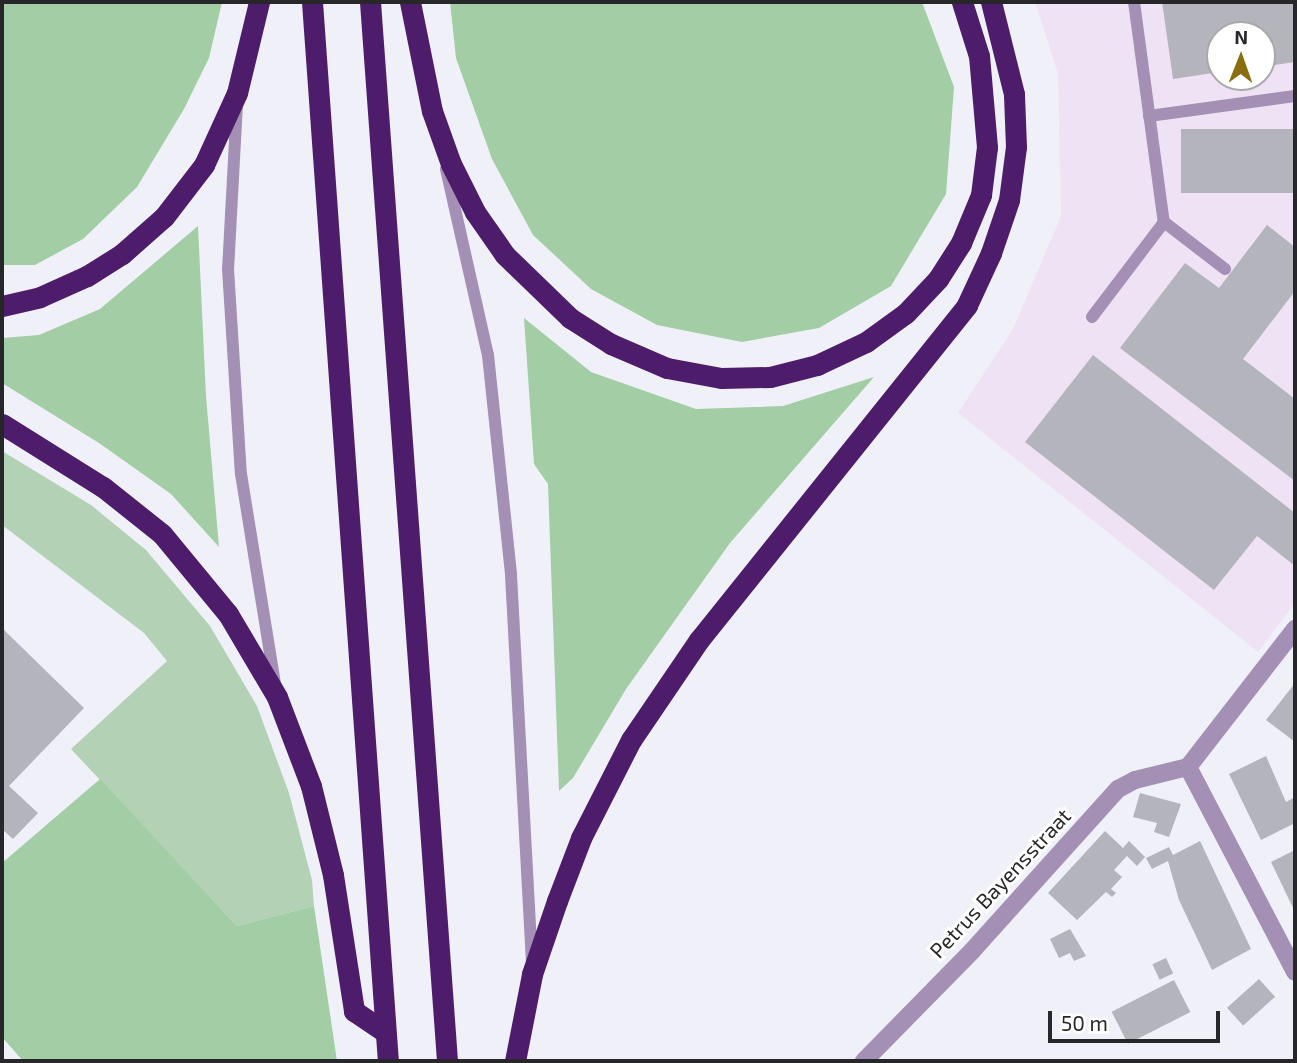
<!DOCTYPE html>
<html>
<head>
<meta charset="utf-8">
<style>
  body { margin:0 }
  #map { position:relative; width:1297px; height:1063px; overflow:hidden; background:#f0f1f8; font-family:"Exo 2",sans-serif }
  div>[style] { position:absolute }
  .commercial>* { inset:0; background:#f0e2f5 }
  .green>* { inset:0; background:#b3d2b5 }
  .forest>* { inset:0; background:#a2cda5 }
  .building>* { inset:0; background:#b4b5bc; transform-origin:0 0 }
  .service>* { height:12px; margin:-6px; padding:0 6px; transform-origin:6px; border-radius:6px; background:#a48fb5 }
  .minor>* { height:18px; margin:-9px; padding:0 9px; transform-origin:9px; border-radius:9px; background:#a48fb5 }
  .motorway>* { height:21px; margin:-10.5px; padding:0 10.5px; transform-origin:10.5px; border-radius:10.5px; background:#4d1c6b }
  span { translate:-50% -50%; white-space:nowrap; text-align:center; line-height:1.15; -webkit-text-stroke:6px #fff; paint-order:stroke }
  .street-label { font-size:21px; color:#27272a }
  .frame { position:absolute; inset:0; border:4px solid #27272a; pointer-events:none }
  .north { position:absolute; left:1206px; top:21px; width:70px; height:70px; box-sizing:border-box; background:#fff; border:2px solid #a9a9aa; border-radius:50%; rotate:1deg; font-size:19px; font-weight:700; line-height:28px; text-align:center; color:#27272a }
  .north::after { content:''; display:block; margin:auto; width:24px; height:32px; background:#8a6d0d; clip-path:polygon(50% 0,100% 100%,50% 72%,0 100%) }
  .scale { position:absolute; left:1048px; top:1011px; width:172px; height:32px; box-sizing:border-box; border:4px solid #27272a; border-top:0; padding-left:9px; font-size:21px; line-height:24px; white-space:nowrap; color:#27272a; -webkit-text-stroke:5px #fff; paint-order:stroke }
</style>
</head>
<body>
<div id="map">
  <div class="commercial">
    <i style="clip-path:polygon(evenodd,1035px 2px,1295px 2px,1295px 603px,1258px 652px,958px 413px,1013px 329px,1061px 216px,1058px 74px,1035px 2px,1220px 35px,1262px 35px,1262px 77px,1220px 77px,1220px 35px)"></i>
  </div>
  <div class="green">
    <i style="clip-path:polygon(2px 451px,91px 505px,146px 550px,210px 626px,257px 706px,289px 793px,312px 880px,314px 906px,237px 926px,71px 749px,167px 661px,144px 633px,2px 525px)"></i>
  </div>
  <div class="forest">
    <i style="clip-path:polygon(2px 2px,222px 2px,209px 58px,184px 109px,137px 187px,83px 239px,35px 265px,2px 265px)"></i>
    <i style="clip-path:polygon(450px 2px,922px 2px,954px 87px,946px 194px,891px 286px,819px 328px,742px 342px,657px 325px,591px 289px,533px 235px,492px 159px,456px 58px)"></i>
    <i style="clip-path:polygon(198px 226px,206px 396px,219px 547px,171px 494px,99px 443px,2px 383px,2px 338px,39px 335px,100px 309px)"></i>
    <i style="clip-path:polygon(524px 318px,591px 372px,696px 409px,783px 406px,874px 377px,730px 543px,626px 689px,573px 778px,559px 791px,548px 484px,534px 464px)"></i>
    <i style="clip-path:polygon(100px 779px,237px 926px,314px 906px,337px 1061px,23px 1061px,2px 1037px,2px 863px)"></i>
  </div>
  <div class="building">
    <i style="clip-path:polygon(1162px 2px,1295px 2px,1295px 62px,1262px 67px,1262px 35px,1220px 35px,1220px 72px,1173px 79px)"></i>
    <i style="left:1295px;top:129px;width:64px;height:114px;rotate:90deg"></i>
    <i style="clip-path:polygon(1267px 225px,1295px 247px,1295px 291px,1243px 359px,1295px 399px,1295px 481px,1120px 348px,1185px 263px,1219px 288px)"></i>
    <i style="clip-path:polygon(1093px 355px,1295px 513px,1295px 566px,1257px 536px,1214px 590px,1025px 442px)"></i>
    <i style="clip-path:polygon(2px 628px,84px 708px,9px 786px,38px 813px,13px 839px,2px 829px)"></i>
    <i style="clip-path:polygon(1295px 683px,1295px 742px,1266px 720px)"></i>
    <i style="clip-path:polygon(1266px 756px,1286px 802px,1295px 797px,1295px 823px,1261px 840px,1229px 774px)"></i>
    <i style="clip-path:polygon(1140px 793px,1181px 804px,1169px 837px,1154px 832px,1157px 823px,1133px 817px)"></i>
    <i style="clip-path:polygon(1105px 831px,1123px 848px,1129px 841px,1145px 857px,1137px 866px,1127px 856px,1114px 870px,1122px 877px,1111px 889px,1116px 893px,1112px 897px,1106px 892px,1077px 920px,1048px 893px)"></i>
    <i style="clip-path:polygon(1200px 841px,1251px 949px,1212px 970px,1179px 900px,1168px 861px,1152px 869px,1146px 858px,1169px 847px,1173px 855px)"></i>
    <i style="clip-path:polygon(1295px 850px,1295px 912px,1271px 862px)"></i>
    <i style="clip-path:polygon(1070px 929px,1086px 956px,1074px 961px,1070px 953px,1059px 958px,1050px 939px)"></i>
    <i style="left:1166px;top:958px;width:17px;height:15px;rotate:65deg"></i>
    <i style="left:1259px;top:979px;width:24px;height:43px;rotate:48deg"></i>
    <i style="left:1174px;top:980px;width:36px;height:70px;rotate:63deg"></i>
  </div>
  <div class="service">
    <i style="left:1134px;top:2px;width:224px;rotate:82.3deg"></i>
    <i style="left:237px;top:104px;width:165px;rotate:93.1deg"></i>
    <i style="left:228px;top:269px;width:205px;rotate:86.4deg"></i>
    <i style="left:241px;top:474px;width:213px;rotate:80.8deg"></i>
    <i style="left:1149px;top:116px;width:147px;rotate:-7.8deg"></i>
    <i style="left:446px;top:169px;width:191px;rotate:77.3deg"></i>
    <i style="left:488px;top:355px;width:221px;rotate:84deg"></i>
    <i style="left:511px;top:575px;width:386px;rotate:86.9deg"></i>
    <i style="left:1092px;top:317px;width:119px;rotate:-52.8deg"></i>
    <i style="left:1164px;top:222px;width:77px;rotate:37.6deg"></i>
  </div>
  <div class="minor">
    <i style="left:1188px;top:767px;width:231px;rotate:62.4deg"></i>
    <i style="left:864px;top:1061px;width:154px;rotate:-45.5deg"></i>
    <i style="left:972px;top:951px;width:218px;rotate:-48deg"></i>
    <i style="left:1118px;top:789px;width:19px;rotate:-28deg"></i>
    <i style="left:1135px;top:780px;width:55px;rotate:-13.8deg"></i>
    <i style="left:1188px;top:767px;width:175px;rotate:-52.2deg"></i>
  </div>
  <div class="motorway">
    <i style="left:312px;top:2px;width:1062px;rotate:85.9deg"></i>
    <i style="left:370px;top:2px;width:1062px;rotate:85.84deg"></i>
    <i style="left:410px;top:2px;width:111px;rotate:78.6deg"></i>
    <i style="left:432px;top:111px;width:56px;rotate:70.3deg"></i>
    <i style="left:451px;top:164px;width:54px;rotate:63.4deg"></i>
    <i style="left:475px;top:212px;width:52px;rotate:55.1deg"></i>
    <i style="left:505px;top:255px;width:91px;rotate:44.1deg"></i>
    <i style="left:570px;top:318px;width:49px;rotate:32.4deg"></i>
    <i style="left:611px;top:344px;width:61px;rotate:23.2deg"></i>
    <i style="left:667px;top:368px;width:55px;rotate:10.5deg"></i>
    <i style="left:721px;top:378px;width:49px;rotate:-1.2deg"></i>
    <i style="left:770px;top:377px;width:49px;rotate:-14.3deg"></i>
    <i style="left:817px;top:365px;width:54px;rotate:-25.1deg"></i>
    <i style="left:866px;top:342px;width:49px;rotate:-35.9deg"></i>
    <i style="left:906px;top:313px;width:47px;rotate:-46.7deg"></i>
    <i style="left:938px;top:279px;width:43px;rotate:-57.4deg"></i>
    <i style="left:961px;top:243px;width:52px;rotate:-67.4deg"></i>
    <i style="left:981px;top:195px;width:48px;rotate:-82.9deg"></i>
    <i style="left:987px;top:147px;width:91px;rotate:-95deg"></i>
    <i style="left:979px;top:56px;width:57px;rotate:-107.5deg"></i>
    <i style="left:2px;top:306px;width:39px;rotate:-13deg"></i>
    <i style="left:40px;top:297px;width:51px;rotate:-24.1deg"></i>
    <i style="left:87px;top:276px;width:41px;rotate:-32.2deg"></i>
    <i style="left:122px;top:254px;width:56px;rotate:-41.4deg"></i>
    <i style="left:164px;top:217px;width:66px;rotate:-52.4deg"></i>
    <i style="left:204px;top:165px;width:79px;rotate:-65.4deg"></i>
    <i style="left:237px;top:93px;width:94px;rotate:-76.4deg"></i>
    <i style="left:2px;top:424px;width:119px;rotate:32deg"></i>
    <i style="left:103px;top:487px;width:75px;rotate:38.5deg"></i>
    <i style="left:162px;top:534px;width:104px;rotate:50.5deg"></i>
    <i style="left:228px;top:614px;width:96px;rotate:59.4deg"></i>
    <i style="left:277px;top:697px;width:95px;rotate:69.1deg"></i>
    <i style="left:311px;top:786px;width:92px;rotate:76.1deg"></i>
    <i style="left:333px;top:875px;width:138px;rotate:81.2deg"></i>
    <i style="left:354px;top:1011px;width:37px;rotate:34deg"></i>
    <i style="left:515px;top:1061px;width:89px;rotate:-78.9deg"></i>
    <i style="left:532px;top:974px;width:77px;rotate:-71.1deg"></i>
    <i style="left:557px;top:901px;width:67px;rotate:-69.1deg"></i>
    <i style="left:581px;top:838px;width:110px;rotate:-63deg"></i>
    <i style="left:631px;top:740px;width:121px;rotate:-55.8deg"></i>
    <i style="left:699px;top:640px;width:429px;rotate:-51.3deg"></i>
    <i style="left:967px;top:305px;width:57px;rotate:-65.2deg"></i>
    <i style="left:991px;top:253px;width:56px;rotate:-71.2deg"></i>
    <i style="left:1009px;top:200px;width:53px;rotate:-82.5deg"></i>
    <i style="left:1016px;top:147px;width:53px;rotate:-92.2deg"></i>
    <i style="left:1014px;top:94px;width:95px;rotate:-104deg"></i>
  </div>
  <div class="street-label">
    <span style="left:1000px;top:883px;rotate:-47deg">Petrus Bayensstraat</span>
  </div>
  <div class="frame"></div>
  <div class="north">N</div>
  <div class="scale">50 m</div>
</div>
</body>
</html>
